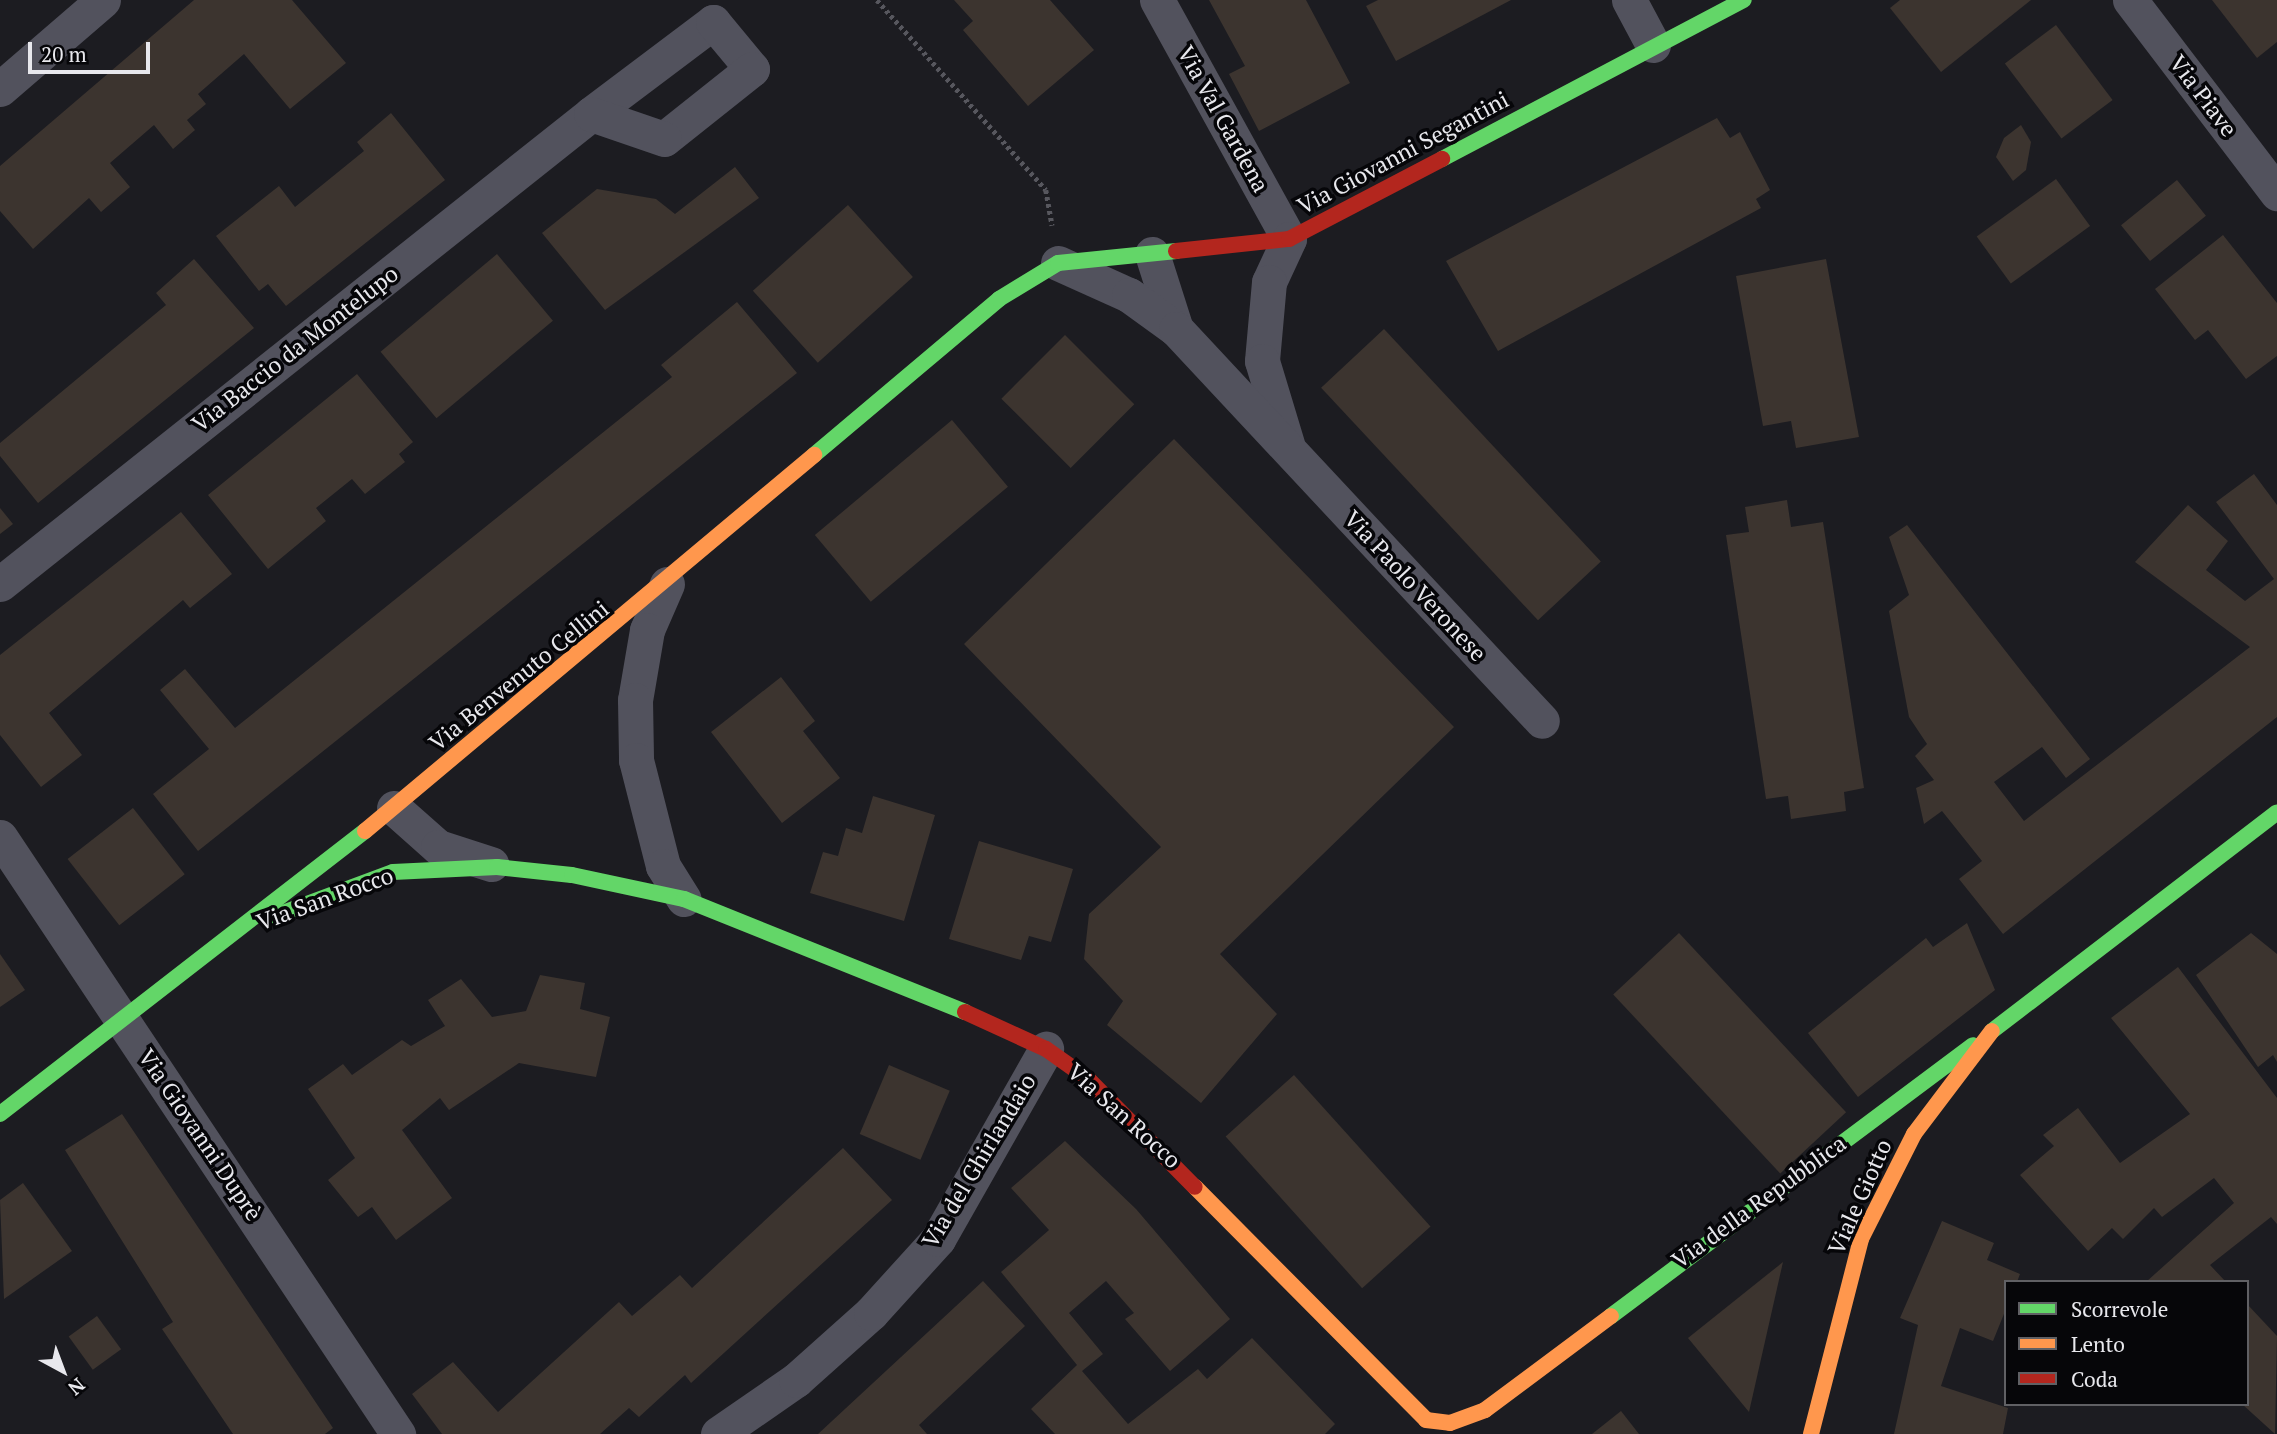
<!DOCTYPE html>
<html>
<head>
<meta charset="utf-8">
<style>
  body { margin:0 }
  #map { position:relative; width:2277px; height:1434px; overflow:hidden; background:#1c1c21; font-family:"PT Serif",serif }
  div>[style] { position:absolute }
  .building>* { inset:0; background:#3c342f; transform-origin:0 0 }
  .path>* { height:4.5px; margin-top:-2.25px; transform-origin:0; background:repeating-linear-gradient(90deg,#57575e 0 3.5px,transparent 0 7px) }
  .street>* { height:35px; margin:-17.5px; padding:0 17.5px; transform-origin:17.5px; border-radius:17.5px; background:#52525d }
  .fast>* { height:16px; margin:-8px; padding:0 8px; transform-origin:8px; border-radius:8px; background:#63d668 }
  .slow>* { height:16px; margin:-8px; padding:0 8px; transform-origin:8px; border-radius:8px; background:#ff974d }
  .jam>* { height:16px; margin:-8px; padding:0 8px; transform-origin:8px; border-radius:8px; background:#b3261e }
  span { translate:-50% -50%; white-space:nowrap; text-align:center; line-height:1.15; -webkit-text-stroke:7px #060609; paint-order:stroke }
  .street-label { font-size:23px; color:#e8e8ed }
  .legend { position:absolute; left:2004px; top:1280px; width:245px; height:126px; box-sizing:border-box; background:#060609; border:2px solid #606064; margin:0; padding:9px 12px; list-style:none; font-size:21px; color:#e8e8ed }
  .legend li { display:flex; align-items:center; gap:14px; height:35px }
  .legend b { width:35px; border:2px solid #606064 }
  .north { position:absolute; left:28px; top:1336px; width:70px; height:70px; -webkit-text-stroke:5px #060609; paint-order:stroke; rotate:139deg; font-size:19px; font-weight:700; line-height:28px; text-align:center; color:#e8e8ed }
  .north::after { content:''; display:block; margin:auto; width:24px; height:32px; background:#e8e8ed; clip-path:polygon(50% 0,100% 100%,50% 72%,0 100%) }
  .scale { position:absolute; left:28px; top:42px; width:122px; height:32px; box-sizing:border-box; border:4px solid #e8e8ed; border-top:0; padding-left:9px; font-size:21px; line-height:24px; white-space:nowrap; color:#e8e8ed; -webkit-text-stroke:5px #060609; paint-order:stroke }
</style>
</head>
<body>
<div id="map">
  <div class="building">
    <i style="clip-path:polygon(194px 0,292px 0,346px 63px,290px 109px,244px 54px,198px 94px,206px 104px,187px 120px,195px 130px,173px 149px,154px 125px,110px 163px,130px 187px,101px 212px,89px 198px,33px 249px,0 211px,0 166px)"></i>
    <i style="clip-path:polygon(954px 0,1050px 0,1094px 50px,1028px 106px,963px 30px,973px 21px)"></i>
    <i style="clip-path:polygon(1209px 0,1306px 0,1350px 83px,1259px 131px,1229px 74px,1245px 66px)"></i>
    <i style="clip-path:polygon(1378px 0,1511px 0,1396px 61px,1366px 6px)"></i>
    <i style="clip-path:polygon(1900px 0,2031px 0,1941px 72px,1890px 8px)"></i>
    <i style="clip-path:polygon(2212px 0,2277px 0,2277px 42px,2257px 58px)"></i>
    <i style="left:2056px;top:25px;width:94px;height:64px;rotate:53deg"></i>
    <i style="clip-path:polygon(391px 113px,445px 180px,286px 306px,268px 284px,259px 291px,216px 236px,279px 186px,295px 207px,364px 151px,357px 142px)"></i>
    <i style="clip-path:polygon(1717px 118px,1730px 138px,1740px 132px,1770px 190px,1756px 199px,1761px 208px,1498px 351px,1446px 261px)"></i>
    <i style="clip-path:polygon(2021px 125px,2031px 142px,2026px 170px,2013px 181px,1996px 157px,2004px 138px)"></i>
    <i style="clip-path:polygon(735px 167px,759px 198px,605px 310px,542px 233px,597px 189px,656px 199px,675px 214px)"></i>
    <i style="left:2056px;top:179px;width:58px;height:98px;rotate:54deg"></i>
    <i style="left:2177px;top:180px;width:46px;height:72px;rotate:51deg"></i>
    <i style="left:848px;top:205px;width:97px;height:128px;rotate:48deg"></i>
    <i style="clip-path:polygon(2223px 235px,2277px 303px,2277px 356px,2246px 379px,2208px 330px,2195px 340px,2155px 289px)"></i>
    <i style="left:497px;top:254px;width:87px;height:152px;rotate:50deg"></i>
    <i style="clip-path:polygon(194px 259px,254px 328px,38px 503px,0 456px,0 443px,166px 305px,156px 293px)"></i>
    <i style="clip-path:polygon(1826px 259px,1859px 437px,1796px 448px,1791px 421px,1763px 426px,1736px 276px)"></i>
    <i style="clip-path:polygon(737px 302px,797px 373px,198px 851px,153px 794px,209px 749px,160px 690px,185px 669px,235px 728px,672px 377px,661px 365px)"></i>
    <i style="left:1384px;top:329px;width:318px;height:86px;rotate:47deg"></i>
    <i style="left:1065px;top:335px;width:98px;height:90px;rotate:45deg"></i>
    <i style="clip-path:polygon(357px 374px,413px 442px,399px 454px,405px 462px,365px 494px,352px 479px,316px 508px,326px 521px,268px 569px,208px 495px)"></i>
    <i style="left:952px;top:420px;width:87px;height:179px;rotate:50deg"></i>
    <i style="clip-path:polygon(1174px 439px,1454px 727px,1220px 954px,1277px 1014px,1201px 1103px,1107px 1025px,1123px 1001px,1084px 959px,1089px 914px,1161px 847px,964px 644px)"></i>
    <i style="clip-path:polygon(2254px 474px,2277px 505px,2277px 717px,2003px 934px,1959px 879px,1982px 861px,1942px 811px,1924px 824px,1916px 788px,1934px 780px,1915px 756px,1927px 744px,1909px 717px,1889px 611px,1909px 595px,1889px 537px,1907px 525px,2090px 759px,2066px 778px,2042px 747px,1994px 782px,2024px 821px,2250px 647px,2135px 562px,2188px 505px,2228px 541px,2206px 570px,2245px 601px,2274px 579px,2216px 502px)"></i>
    <i style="clip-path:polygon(1787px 500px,1791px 527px,1823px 522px,1864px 788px,1844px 792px,1846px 811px,1791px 819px,1788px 796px,1766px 799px,1726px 535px,1749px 532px,1745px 507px)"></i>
    <i style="clip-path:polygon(0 508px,13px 524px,0 534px)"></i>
    <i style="clip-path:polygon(181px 512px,232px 574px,190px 608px,183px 600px,49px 713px,82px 755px,41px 787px,0 735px,0 655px)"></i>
    <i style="clip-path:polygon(781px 677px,815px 721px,803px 731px,840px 778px,782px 823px,711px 732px)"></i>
    <i style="clip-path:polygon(873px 796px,935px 815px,904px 921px,810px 893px,823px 852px,838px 856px,846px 828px,862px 833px)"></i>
    <i style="left:133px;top:808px;width:84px;height:83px;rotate:52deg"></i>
    <i style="clip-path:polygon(979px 841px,1073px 869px,1051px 942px,1029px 936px,1021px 960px,949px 939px)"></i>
    <i style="clip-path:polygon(1967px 923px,1995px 990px,1858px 1097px,1808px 1033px,1926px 938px,1933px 947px)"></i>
    <i style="left:1679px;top:933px;width:245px;height:90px;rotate:47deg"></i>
    <i style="clip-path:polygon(2251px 933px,2277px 954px,2277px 1062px,2273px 1055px,2258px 1067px,2196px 975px)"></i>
    <i style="clip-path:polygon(0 954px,25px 990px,0 1007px)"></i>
    <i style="clip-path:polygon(2178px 967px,2277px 1098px,2277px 1224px,2271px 1217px,2210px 1265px,2226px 1282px,2146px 1282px,2234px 1203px,2214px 1178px,2162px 1217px,2154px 1208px,2123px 1239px,2112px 1228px,2088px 1251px,2020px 1175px,2054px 1146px,2043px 1135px,2078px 1108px,2120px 1163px,2190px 1114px,2111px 1018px)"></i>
    <i style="clip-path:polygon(540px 975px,585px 983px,580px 1009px,610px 1017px,596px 1077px,519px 1063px,449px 1110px,440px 1098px,402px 1130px,452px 1198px,396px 1240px,372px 1207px,358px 1217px,328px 1180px,355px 1158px,308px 1089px,343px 1064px,352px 1075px,402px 1040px,411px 1046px,445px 1026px,428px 1000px,461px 979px,492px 1017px,526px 1011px)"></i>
    <i style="left:889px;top:1065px;width:66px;height:75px;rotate:23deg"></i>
    <i style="left:1294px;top:1075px;width:204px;height:92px;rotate:48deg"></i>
    <i style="clip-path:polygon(122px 1114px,333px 1428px,325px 1434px,233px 1434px,162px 1329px,173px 1322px,65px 1150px)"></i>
    <i style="clip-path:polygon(1065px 1141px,1136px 1209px,1230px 1319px,1170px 1371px,1125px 1319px,1134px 1313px,1106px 1281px,1069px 1313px,1103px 1354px,1082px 1371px,1128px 1424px,1198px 1369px,1207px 1379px,1252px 1338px,1335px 1424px,1325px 1434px,1055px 1434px,1031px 1409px,1077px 1365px,1001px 1272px,1049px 1230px,1011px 1188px)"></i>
    <i style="clip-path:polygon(843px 1148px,892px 1200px,691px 1383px,685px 1375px,639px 1417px,629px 1408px,600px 1434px,442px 1434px,412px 1394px,453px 1362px,498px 1412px,619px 1302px,632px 1316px,680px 1275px,692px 1288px)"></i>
    <i style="clip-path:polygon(23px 1183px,72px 1251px,4px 1299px,0 1200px)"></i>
    <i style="clip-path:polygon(1942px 1221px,1994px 1243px,1987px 1260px,2020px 1274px,2017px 1282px,2006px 1282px,2006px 1309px,1993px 1341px,1960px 1328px,1941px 1386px,2008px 1408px,2003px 1434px,1894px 1434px,1918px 1325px,1900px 1318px)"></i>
    <i style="clip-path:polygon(1783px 1262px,1749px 1412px,1688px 1338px)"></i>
    <i style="clip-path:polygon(983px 1281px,1025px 1326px,919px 1425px,927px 1434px,818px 1434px)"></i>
    <i style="clip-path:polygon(2247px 1304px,2277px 1336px,2275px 1434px,2242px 1404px,2247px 1404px)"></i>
    <i style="left:97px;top:1316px;width:41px;height:35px;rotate:54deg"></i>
    <i style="clip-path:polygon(1621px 1411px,1639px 1434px,1592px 1434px)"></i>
  </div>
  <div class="path">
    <i style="left:877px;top:0;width:254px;rotate:48.3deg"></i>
    <i style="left:1046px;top:190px;width:36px;rotate:80deg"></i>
  </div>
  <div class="street">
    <i style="left:1157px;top:0;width:273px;rotate:61.1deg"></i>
    <i style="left:1289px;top:239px;width:47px;rotate:114.9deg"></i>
    <i style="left:1269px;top:282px;width:79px;rotate:95.1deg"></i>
    <i style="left:1262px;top:361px;width:87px;rotate:73.2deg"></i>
    <i style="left:1629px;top:0;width:51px;rotate:61.9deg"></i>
    <i style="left:2130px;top:0;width:243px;rotate:52.7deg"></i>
    <i style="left:0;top:89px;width:136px;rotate:-40.8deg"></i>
    <i style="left:1152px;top:254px;width:79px;rotate:72.3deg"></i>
    <i style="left:1058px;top:263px;width:78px;rotate:24.3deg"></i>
    <i style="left:1129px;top:295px;width:58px;rotate:35.9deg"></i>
    <i style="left:1176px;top:329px;width:536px;rotate:46.96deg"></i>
    <i style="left:0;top:584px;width:755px;rotate:-38.49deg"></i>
    <i style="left:591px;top:114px;width:153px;rotate:-37deg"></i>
    <i style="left:713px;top:22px;width:61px;rotate:50.3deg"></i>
    <i style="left:752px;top:69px;width:112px;rotate:141.5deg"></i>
    <i style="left:664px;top:139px;width:77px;rotate:-161.1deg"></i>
    <i style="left:667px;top:584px;width:50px;rotate:113.5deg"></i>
    <i style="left:647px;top:630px;width:71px;rotate:99.7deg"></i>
    <i style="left:635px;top:700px;width:60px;rotate:89deg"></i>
    <i style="left:636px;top:760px;width:109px;rotate:75.7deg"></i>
    <i style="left:663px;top:866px;width:39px;rotate:58deg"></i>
    <i style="left:394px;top:808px;width:59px;rotate:41.6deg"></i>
    <i style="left:438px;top:847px;width:56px;rotate:17.8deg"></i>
    <i style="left:0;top:837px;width:718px;rotate:56.31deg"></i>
    <i style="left:718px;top:1434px;width:95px;rotate:-34.7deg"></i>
    <i style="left:796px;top:1380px;width:101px;rotate:-41.8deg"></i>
    <i style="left:871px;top:1313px;width:100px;rotate:-47.8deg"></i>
    <i style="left:938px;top:1239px;width:219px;rotate:-60.4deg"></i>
  </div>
  <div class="fast">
    <i style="left:1442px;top:159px;width:341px;rotate:-27.8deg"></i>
    <i style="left:814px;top:455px;width:242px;rotate:-40.1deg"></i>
    <i style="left:999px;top:299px;width:69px;rotate:-31.4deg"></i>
    <i style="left:1058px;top:263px;width:119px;rotate:-5.8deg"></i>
    <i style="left:272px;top:917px;width:129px;rotate:-20.4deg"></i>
    <i style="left:393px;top:872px;width:104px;rotate:-2.8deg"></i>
    <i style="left:497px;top:867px;width:75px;rotate:6.1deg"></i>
    <i style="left:572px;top:875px;width:115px;rotate:12.1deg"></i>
    <i style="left:684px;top:899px;width:303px;rotate:21.9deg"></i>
    <i style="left:1992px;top:1031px;width:359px;rotate:-37.5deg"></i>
    <i style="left:0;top:1114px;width:462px;rotate:-37.8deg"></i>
    <i style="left:1611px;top:1316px;width:452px;rotate:-36.8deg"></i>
  </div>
  <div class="slow">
    <i style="left:365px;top:831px;width:586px;rotate:-39.94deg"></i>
    <i style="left:1195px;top:1187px;width:328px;rotate:45.2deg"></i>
    <i style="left:1426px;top:1420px;width:24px;rotate:7deg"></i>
    <i style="left:1450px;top:1423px;width:37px;rotate:-20deg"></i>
    <i style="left:1485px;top:1410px;width:157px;rotate:-36.7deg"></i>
    <i style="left:1811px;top:1434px;width:201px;rotate:-75.6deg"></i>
    <i style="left:1861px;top:1239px;width:118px;rotate:-63.2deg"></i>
    <i style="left:1914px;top:1134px;width:129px;rotate:-52.9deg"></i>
  </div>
  <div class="jam">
    <i style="left:1176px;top:251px;width:114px;rotate:-6.1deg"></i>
    <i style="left:1289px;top:239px;width:173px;rotate:-27.6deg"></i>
    <i style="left:965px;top:1012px;width:89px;rotate:24.6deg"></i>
    <i style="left:1046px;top:1049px;width:50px;rotate:35.3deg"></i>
    <i style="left:1087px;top:1078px;width:153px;rotate:45.3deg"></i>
  </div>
  <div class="street-label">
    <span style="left:2203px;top:96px;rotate:53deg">Via Piave</span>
    <span style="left:1223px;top:119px;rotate:61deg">Via Val Gardena</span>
    <span style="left:1403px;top:153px;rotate:-28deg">Via Giovanni Segantini</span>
    <span style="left:295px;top:349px;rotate:-38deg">Via Baccio da Montelupo</span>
    <span style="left:1415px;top:586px;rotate:47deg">Via Paolo Veronese</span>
    <span style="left:519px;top:676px;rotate:-39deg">Via Benvenuto Cellini</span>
    <span style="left:325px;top:899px;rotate:-20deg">Via San Rocco</span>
    <span style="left:1124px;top:1116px;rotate:42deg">Via San Rocco</span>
    <span style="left:200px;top:1135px;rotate:56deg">Via Giovanni Duprè</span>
    <span style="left:979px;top:1161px;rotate:-59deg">Via del Ghirlandaio</span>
    <span style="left:1860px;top:1197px;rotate:-66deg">Viale Giotto</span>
    <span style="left:1759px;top:1202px;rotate:-36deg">Via della Repubblica</span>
  </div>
  <ul class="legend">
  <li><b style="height:9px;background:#63d668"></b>Scorrevole</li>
  <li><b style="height:9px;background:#ff974d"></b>Lento</li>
  <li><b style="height:9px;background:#b3261e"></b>Coda</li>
  </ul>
  <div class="north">N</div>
  <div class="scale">20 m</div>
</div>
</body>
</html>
